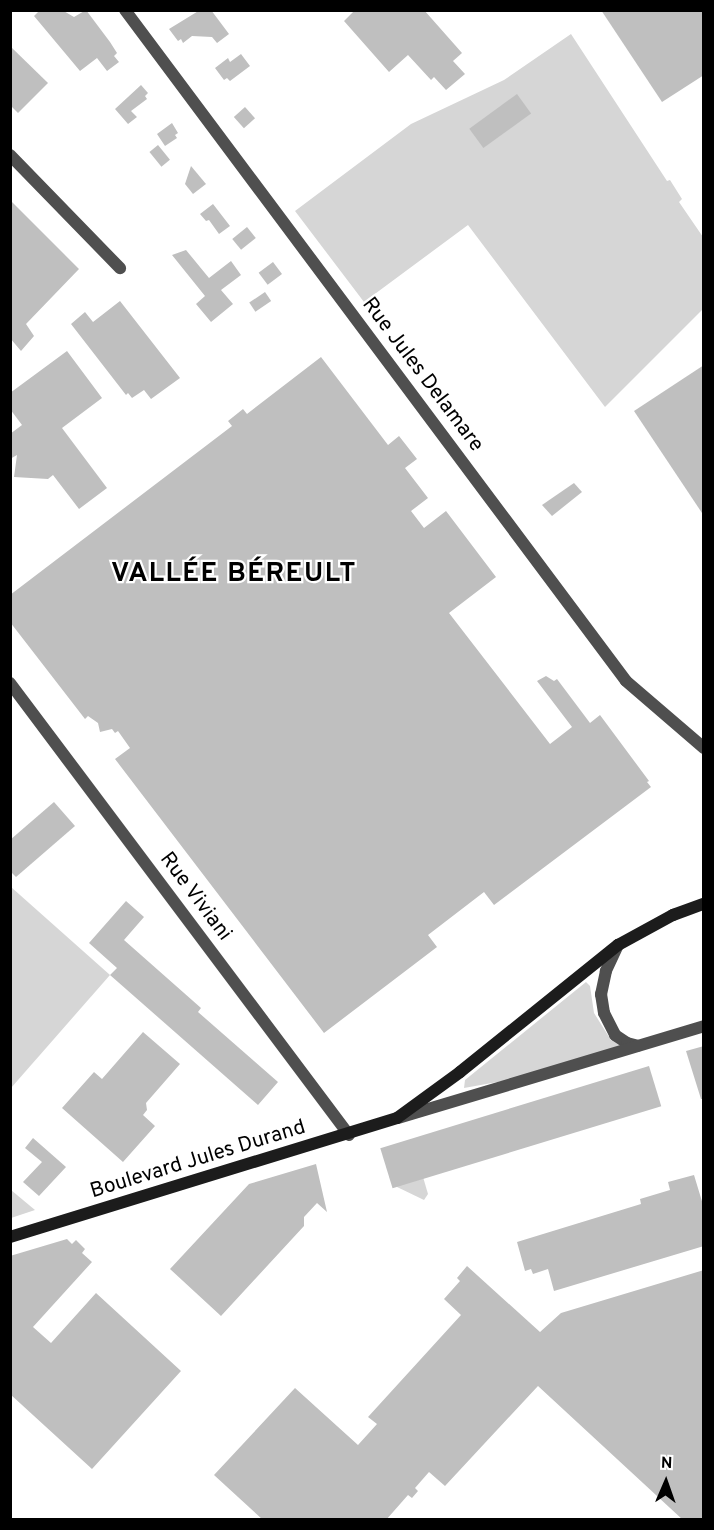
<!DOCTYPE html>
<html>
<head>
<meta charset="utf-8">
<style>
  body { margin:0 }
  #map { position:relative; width:714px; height:1530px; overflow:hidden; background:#fff; font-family:Overpass,sans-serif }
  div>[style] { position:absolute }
  .green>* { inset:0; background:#d6d6d6 }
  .building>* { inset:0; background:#bfbfbf; transform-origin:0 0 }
  .minor>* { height:12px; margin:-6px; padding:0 6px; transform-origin:6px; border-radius:6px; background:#4f4f4f }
  .tertiary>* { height:12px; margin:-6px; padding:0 6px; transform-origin:6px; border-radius:6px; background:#4f4f4f }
  .secondary>* { height:12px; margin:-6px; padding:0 6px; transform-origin:6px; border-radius:6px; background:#1c1c1c }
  span { translate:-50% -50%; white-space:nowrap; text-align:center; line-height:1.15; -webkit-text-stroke:4.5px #fff; paint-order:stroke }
  .street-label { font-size:21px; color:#000 }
  .district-label { font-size:27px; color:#000; font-weight:700; letter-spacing:1.5px }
  .frame { position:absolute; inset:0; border:12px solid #000; pointer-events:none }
  .north { position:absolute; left:636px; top:1452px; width:60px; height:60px; -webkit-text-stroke:4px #fff; paint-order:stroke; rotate:2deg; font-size:16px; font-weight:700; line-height:24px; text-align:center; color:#000 }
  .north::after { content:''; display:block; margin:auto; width:21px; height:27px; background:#000; clip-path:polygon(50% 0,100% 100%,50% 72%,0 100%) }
</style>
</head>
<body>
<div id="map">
  <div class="green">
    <i style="clip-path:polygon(571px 34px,667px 181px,670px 180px,682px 199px,679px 202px,703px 237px,703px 309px,605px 407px,468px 225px,364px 302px,295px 211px,411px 124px,504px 80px)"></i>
    <i style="clip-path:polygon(11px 887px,110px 975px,11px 1088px)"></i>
    <i style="clip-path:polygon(586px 982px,590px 986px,594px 1013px,611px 1040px,629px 1046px,525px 1077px,464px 1088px,465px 1080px)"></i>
    <i style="clip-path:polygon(423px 1177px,428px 1194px,424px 1200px,395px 1186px)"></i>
    <i style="clip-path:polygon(11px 1190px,35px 1210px,11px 1218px)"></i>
  </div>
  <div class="building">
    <i style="clip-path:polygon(40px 10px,62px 10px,74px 17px,86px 10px,110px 42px,117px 53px,114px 56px,119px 62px,107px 71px,97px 58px,80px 71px,34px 16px)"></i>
    <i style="clip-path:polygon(200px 10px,211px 10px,229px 34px,217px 43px,212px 37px,192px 36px,183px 43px,181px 39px,178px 41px,169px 29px)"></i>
    <i style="clip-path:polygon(355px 10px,424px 10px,462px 53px,453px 61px,465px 74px,446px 90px,434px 77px,431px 80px,408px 55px,389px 72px,344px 21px)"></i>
    <i style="clip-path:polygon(601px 10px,704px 10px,704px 75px,662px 102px)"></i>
    <i style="clip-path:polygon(10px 46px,48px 83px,18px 113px,10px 105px)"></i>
    <i style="clip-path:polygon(241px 54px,250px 66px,230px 81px,227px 78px,224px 80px,215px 68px,228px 58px,230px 62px)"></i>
    <i style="clip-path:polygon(141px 85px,148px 93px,145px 96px,147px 99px,131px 111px,137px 117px,128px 124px,115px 109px)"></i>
    <i style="left:517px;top:94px;width:24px;height:59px;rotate:54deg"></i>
    <i style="left:245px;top:107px;width:15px;height:15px;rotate:48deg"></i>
    <i style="clip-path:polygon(172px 123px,178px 133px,175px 135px,177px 138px,165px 146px,157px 134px)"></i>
    <i style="left:158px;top:145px;width:19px;height:11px;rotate:51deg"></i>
    <i style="clip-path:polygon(191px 166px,206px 184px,193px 194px,185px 184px)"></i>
    <i style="clip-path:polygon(10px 200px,79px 269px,26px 324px,34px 336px,21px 351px,10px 338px)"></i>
    <i style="clip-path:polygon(213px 204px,230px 226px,219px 234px,209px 220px,206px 221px,200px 214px)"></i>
    <i style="left:247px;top:227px;width:14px;height:19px;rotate:51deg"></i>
    <i style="clip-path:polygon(186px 250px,209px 278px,231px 261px,241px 275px,221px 290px,233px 304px,211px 322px,196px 304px,205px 296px,172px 255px)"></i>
    <i style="left:273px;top:262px;width:15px;height:18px;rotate:53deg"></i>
    <i style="left:265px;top:292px;width:11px;height:19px;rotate:56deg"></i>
    <i style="clip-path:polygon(120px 301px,180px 378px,151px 399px,144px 390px,132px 398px,128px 393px,126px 395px,71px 324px,85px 312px,93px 322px)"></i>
    <i style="clip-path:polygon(67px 351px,102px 398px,62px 428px,107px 488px,79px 509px,53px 475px,48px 479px,14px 477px,17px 455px,10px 459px,10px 434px,22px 425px,10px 409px,10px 393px)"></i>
    <i style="clip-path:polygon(321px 357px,388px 445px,399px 436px,417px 459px,405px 468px,428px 498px,411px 511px,424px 528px,446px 511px,496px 577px,449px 613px,550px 744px,572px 727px,537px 681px,546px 676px,554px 681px,557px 679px,590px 723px,600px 715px,649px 781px,647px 782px,651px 787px,494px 905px,484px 892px,428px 935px,437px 947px,324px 1033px,115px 759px,130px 748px,118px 731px,115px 733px,112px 729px,100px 732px,98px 723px,88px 716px,85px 719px,10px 622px,10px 595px,232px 426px,228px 421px,243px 409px,247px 414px)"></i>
    <i style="clip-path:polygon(704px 365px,704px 516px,634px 411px)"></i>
    <i style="clip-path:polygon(574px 483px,582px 492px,552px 516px,542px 505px)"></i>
    <i style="clip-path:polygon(54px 802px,75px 826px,16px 877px,10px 871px,10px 840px)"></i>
    <i style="clip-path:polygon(126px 901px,144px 917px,124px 940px,201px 1008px,198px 1012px,278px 1082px,258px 1105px,110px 975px,117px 968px,89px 943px)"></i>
    <i style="clip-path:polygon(143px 1032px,180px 1064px,146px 1103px,147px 1110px,143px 1115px,155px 1126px,123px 1162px,62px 1108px,94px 1072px,102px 1079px)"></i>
    <i style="clip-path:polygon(704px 1046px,704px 1099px,701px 1099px,686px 1051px)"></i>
    <i style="left:649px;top:1066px;width:42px;height:281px;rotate:73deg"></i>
    <i style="clip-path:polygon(33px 1138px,66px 1167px,39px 1196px,23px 1182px,42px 1162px,25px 1148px)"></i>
    <i style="clip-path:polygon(316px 1164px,327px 1212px,317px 1203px,304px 1217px,304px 1226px,221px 1316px,170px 1269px,249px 1184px)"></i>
    <i style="clip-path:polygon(694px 1175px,704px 1208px,704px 1246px,554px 1291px,548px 1269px,533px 1274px,531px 1269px,525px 1271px,517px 1242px,641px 1204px,640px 1199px,670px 1190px,668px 1182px)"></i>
    <i style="clip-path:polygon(67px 1239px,72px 1244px,76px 1240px,85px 1249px,82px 1253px,92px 1262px,33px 1327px,51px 1343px,96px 1293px,181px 1371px,92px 1469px,10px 1394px,10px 1256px)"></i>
    <i style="clip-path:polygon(467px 1266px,540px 1332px,561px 1313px,704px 1270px,704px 1520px,683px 1520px,538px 1386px,445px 1486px,429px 1472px,415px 1488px,418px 1491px,412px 1498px,408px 1495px,386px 1520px,263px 1520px,214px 1475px,295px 1388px,358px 1445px,377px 1424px,368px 1417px,461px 1315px,444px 1299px,460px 1281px,457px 1278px)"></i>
  </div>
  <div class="minor">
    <i style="left:125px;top:10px;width:837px;rotate:53.25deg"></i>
    <i style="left:626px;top:681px;width:103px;rotate:40.7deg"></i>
    <i style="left:10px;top:155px;width:158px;rotate:45.8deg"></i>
    <i style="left:10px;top:683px;width:565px;rotate:53.13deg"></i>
  </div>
  <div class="tertiary">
    <i style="left:618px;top:945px;width:29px;rotate:115deg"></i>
    <i style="left:606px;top:971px;width:24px;rotate:102deg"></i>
    <i style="left:601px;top:994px;width:19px;rotate:81deg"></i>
    <i style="left:604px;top:1013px;width:25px;rotate:63deg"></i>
    <i style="left:615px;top:1035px;width:14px;rotate:34deg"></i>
    <i style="left:627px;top:1043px;width:11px;rotate:15deg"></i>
    <i style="left:398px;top:1118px;width:320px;rotate:-16.7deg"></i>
  </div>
  <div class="secondary">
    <i style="left:10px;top:1237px;width:405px;rotate:-17.1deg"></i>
    <i style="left:397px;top:1118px;width:78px;rotate:-36.1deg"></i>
    <i style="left:460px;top:1072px;width:203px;rotate:-38.8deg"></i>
    <i style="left:618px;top:945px;width:63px;rotate:-28.6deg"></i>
    <i style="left:673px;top:915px;width:33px;rotate:-20deg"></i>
  </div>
  <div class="street-label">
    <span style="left:422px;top:375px;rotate:53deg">Rue Jules Delamare</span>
    <span style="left:195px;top:897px;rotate:53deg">Rue Viviani</span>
    <span style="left:198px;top:1160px;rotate:-17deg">Boulevard Jules Durand</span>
  </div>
  <div class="district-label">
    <span style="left:234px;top:575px">VALLÉE BÉREULT</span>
  </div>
  <div class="frame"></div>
  <div class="north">N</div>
</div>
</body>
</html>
